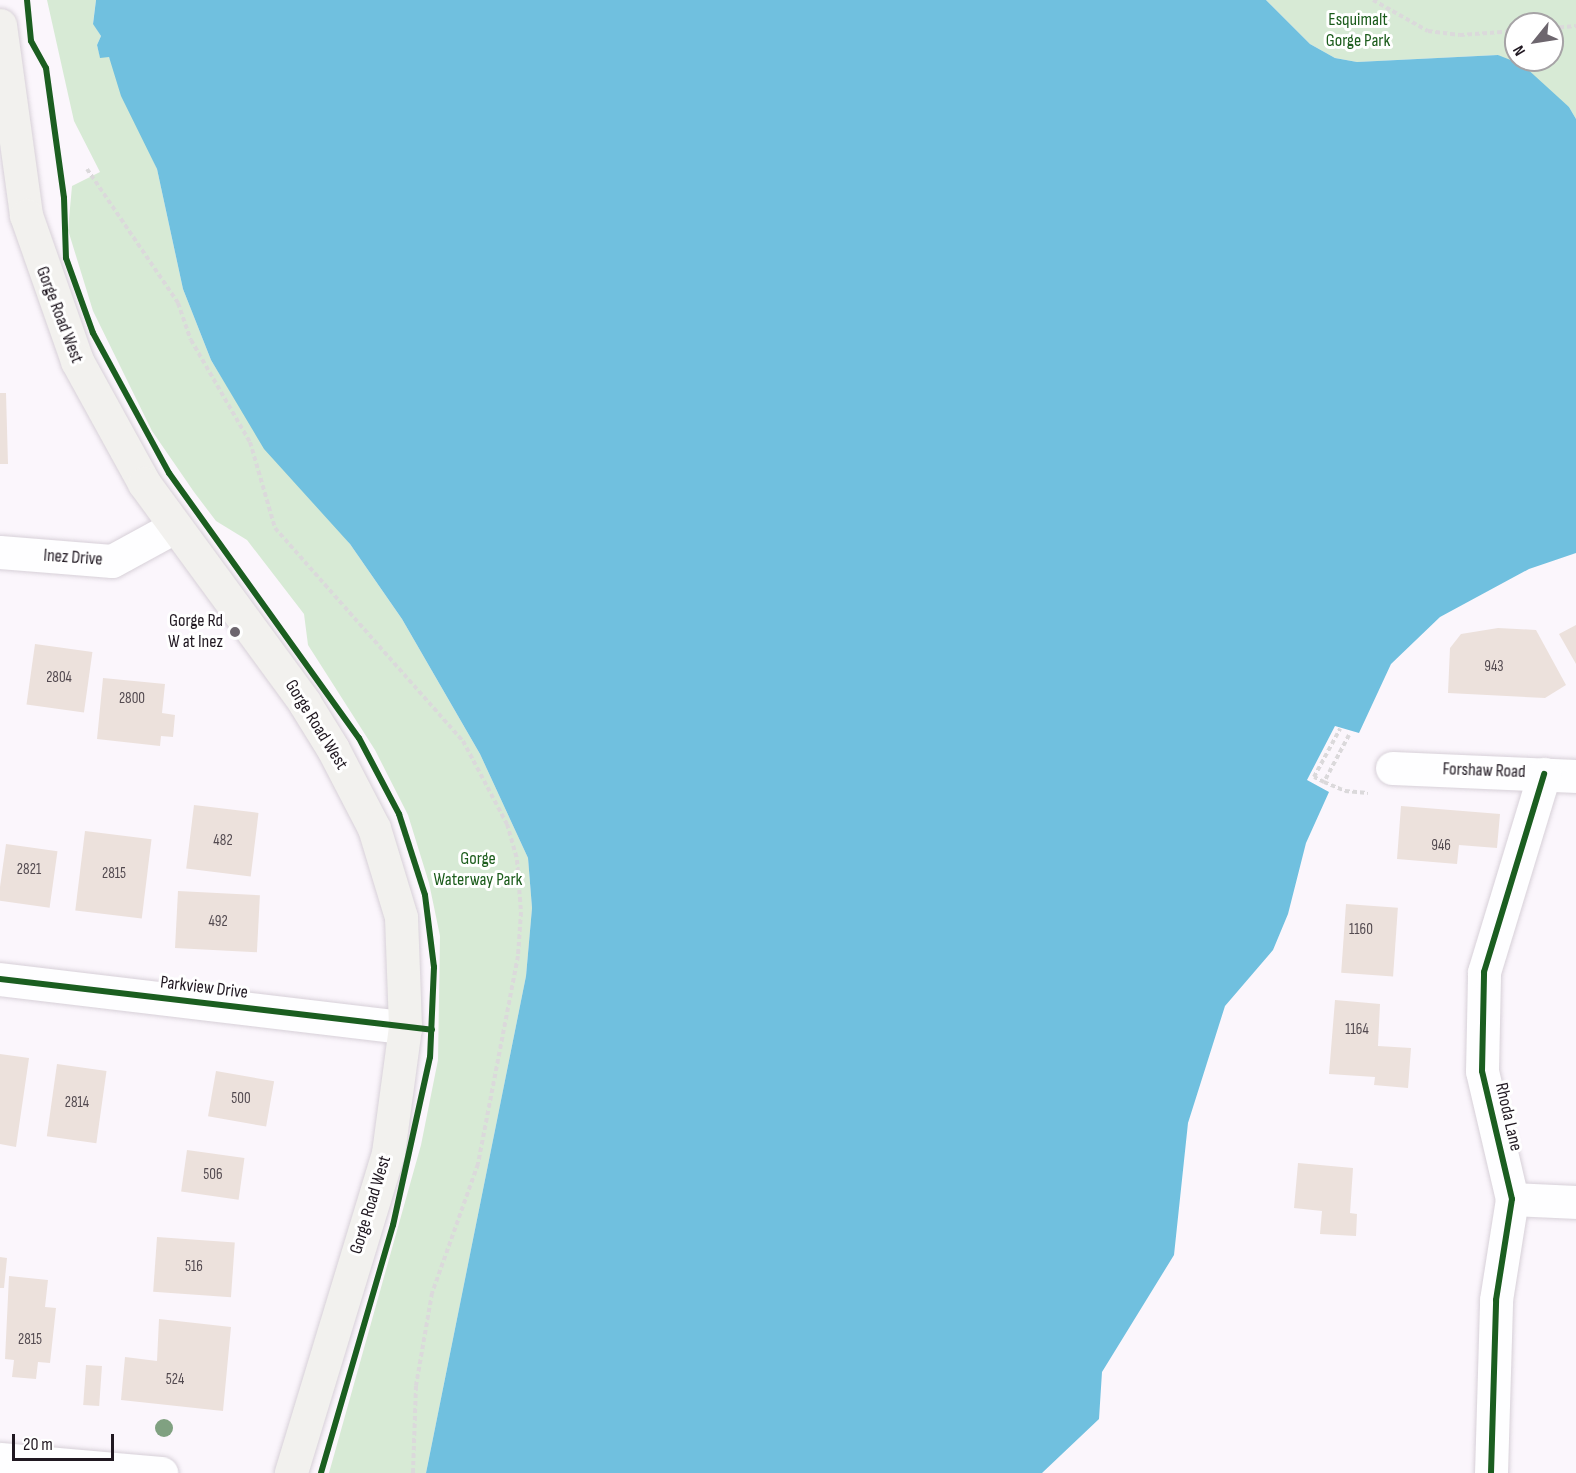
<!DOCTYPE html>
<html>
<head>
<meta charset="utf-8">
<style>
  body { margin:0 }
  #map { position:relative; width:1576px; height:1473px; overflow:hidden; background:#fbf6fc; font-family:"Sofia Sans Condensed",sans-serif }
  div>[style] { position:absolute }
  .green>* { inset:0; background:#d7ead5 }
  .water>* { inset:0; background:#70c0df }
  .building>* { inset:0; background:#ece1dc; transform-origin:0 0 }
  .path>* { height:4px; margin-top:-2px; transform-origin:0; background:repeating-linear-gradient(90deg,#dbd9db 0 4.5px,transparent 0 7.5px) }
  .roads { filter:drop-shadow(0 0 2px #d7d0d8) drop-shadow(0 0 2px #d7d0d8) }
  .street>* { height:33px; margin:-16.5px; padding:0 16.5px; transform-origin:16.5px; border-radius:16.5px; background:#fefeff }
  .secondary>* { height:33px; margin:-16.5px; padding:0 16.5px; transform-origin:16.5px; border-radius:16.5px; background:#f2f1ee }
  .cycleway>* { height:6px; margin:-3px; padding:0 3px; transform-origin:3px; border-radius:3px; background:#1b5e20 }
  .trees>* { width:18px; height:18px; margin:-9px; border-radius:50%; background:#80a181 }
  .dots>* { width:16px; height:16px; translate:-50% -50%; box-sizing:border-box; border:3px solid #fff; border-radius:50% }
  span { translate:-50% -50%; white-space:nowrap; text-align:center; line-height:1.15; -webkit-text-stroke:6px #fff; paint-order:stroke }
  .number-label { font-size:15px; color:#534a50 }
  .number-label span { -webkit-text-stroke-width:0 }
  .park-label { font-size:18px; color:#1c5c1c }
  .street-label { font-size:18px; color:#201821 }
  .poi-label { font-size:18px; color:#201821 }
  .right { translate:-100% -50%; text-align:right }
  .north { position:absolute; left:1504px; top:12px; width:60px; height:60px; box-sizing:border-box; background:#fff; border:2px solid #a6a3a6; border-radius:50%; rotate:240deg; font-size:16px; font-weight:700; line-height:24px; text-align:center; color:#201821 }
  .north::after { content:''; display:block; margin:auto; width:21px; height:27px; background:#6d666e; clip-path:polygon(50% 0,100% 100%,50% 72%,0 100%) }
  .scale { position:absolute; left:12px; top:1434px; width:102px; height:27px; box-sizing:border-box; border:3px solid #201821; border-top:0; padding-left:8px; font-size:18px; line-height:21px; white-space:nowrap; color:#201821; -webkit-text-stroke:4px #fff; paint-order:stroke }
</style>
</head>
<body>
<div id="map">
  <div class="green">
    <i style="clip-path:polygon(47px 0,96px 0,93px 23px,101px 36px,97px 45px,100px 57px,109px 57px,157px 169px,183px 289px,211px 360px,238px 404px,350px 544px,402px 619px,480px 754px,528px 858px,532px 908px,526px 976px,426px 1473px,329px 1473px,421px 1145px,438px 1060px,440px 936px,429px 883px,408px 815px,375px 750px,308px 645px,304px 614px,247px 540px,216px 521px,194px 492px,152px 431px,93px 311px,68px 230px,72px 186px,100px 172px,74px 121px)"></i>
    <i style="clip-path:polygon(evenodd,1266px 0,1576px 0,1576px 119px,1569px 107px,1498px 55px,1357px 62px,1335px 58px,1310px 44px,1266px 0,1516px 24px,1552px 24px,1552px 60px,1516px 60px,1516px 24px)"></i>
  </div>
  <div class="water">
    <i style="clip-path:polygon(96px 0,1266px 0,1310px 44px,1335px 58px,1357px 62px,1498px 55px,1523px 65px,1569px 107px,1576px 119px,1576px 553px,1529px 569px,1440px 617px,1391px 664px,1359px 733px,1335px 726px,1307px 780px,1329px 792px,1306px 843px,1288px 914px,1273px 950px,1225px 1006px,1188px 1123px,1174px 1255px,1102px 1372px,1099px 1419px,1042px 1473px,426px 1473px,526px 976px,532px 908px,528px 858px,480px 754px,402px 619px,350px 544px,264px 449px,211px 360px,183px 289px,157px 169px,121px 96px,109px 57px,100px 58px,97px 45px,101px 36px,93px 24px)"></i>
  </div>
  <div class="building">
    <i style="clip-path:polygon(0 393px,6px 393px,8px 464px,0 464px)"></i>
    <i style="clip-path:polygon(1576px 625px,1576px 664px,1559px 634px)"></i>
    <i style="clip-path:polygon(1498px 628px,1536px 630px,1566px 685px,1545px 698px,1448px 693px,1450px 648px,1461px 634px)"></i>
    <i style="left:35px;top:644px;width:58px;height:61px;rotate:8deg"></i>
    <i style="clip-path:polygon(103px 678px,165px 684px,162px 713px,175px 715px,173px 737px,161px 736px,160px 746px,97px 739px)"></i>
    <i style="left:194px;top:805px;width:65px;height:64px;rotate:7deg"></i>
    <i style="clip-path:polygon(1401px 806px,1500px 814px,1497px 848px,1459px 845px,1457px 864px,1397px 859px)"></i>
    <i style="left:85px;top:831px;width:67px;height:80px;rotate:7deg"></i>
    <i style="left:6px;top:844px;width:52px;height:57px;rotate:8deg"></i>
    <i style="left:178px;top:891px;width:82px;height:57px;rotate:3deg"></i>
    <i style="left:1346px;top:904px;width:52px;height:69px;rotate:4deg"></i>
    <i style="clip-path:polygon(1335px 1000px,1380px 1004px,1378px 1046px,1411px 1048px,1408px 1088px,1374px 1085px,1375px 1077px,1329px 1074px)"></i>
    <i style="clip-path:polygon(0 1054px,29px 1058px,16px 1147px,0 1144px)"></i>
    <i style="left:57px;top:1064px;width:50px;height:73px;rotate:8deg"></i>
    <i style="left:216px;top:1071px;width:59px;height:46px;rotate:10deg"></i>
    <i style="left:187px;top:1150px;width:58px;height:42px;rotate:8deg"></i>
    <i style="clip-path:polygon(1298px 1163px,1353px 1168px,1350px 1213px,1357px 1214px,1356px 1236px,1320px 1234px,1322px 1211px,1294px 1208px)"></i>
    <i style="left:157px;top:1237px;width:78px;height:55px;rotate:4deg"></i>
    <i style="clip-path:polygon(0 1257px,7px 1258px,4px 1288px,0 1288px)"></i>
    <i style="clip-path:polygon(9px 1276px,48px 1280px,45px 1307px,56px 1308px,50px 1363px,38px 1362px,36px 1379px,12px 1377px,14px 1360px,5px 1359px)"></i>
    <i style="clip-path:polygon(159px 1319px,231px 1327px,223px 1411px,121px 1400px,125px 1357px,157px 1361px)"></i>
    <i style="left:86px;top:1365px;width:16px;height:40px;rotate:4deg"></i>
  </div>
  <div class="path">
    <i style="left:1373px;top:0;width:63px;rotate:29.4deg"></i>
    <i style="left:1428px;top:31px;width:32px;rotate:7deg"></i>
    <i style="left:1460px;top:35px;width:56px;rotate:-4.1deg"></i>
    <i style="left:1552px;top:28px;width:24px;rotate:-5deg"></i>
    <i style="left:87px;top:169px;width:162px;rotate:55.8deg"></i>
    <i style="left:178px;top:303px;width:39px;rotate:71deg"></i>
    <i style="left:191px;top:340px;width:118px;rotate:60deg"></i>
    <i style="left:250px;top:442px;width:90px;rotate:73.8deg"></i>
    <i style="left:275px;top:528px;width:284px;rotate:48.6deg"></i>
    <i style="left:463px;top:741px;width:94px;rotate:62.1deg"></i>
    <i style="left:507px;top:824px;width:37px;rotate:74deg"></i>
    <i style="left:517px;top:860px;width:52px;rotate:85.6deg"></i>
    <i style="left:521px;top:912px;width:44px;rotate:93.9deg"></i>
    <i style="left:518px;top:956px;width:212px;rotate:100.9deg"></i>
    <i style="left:478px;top:1164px;width:137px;rotate:109.6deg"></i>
    <i style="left:432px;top:1293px;width:94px;rotate:99.8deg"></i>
    <i style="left:416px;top:1386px;width:87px;rotate:92deg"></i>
    <i style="left:1349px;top:735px;width:53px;rotate:118deg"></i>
    <i style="left:1324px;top:782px;width:23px;rotate:23deg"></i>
    <i style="left:1345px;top:791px;width:23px;rotate:5deg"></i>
    <i style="left:1324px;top:782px;width:11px;rotate:-153deg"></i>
    <i style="left:1314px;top:777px;width:55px;rotate:-61.6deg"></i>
  </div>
  <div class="roads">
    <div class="street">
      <i style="left:0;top:552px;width:112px;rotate:4.6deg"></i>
      <i style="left:112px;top:561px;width:71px;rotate:-28.7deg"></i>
      <i style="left:1392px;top:768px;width:184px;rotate:2.5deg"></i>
      <i style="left:0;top:979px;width:408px;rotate:6.8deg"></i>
      <i style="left:1512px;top:1199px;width:64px;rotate:2.7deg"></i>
      <i style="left:0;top:1459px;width:162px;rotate:5deg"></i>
      <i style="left:1491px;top:1473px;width:173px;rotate:-88.3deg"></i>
      <i style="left:1496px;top:1300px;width:102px;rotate:-81deg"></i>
      <i style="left:1512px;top:1199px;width:131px;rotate:-103.2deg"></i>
      <i style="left:1482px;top:1071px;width:99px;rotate:-88.8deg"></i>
      <i style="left:1484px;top:972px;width:207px;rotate:-73.1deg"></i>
    </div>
    <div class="secondary">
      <i style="left:0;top:25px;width:192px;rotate:82.2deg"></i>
      <i style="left:26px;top:215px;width:155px;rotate:70.7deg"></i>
      <i style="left:77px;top:361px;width:139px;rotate:61.2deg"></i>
      <i style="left:144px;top:483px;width:271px;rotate:53.8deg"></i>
      <i style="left:304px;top:702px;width:55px;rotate:58.3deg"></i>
      <i style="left:333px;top:749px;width:89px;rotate:62.6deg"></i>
      <i style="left:374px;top:828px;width:93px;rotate:73.1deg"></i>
      <i style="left:401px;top:917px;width:110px;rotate:87.9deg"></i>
      <i style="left:405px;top:1027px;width:127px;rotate:97.7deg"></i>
      <i style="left:388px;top:1153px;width:334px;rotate:106.9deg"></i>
    </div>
  </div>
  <div class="cycleway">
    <i style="left:27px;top:0;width:41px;rotate:84.4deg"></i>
    <i style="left:31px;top:41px;width:31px;rotate:61deg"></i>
    <i style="left:46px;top:68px;width:131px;rotate:82.1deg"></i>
    <i style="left:64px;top:198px;width:60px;rotate:88.1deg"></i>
    <i style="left:66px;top:258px;width:80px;rotate:70.2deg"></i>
    <i style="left:93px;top:333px;width:159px;rotate:61.5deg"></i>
    <i style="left:169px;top:473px;width:326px;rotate:54.4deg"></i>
    <i style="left:359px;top:738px;width:86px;rotate:62.2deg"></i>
    <i style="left:399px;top:814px;width:85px;rotate:72.2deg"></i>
    <i style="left:425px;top:895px;width:73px;rotate:82.9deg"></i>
    <i style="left:434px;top:967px;width:90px;rotate:92.5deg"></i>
    <i style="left:430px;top:1057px;width:172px;rotate:102.4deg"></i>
    <i style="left:393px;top:1225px;width:258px;rotate:106.2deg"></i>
    <i style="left:0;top:979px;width:435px;rotate:6.7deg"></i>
    <i style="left:1491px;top:1473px;width:173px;rotate:-88.3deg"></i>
    <i style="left:1496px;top:1300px;width:102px;rotate:-81deg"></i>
    <i style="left:1512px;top:1199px;width:131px;rotate:-103.2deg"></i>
    <i style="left:1482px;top:1071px;width:99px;rotate:-88.8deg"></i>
    <i style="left:1484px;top:972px;width:207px;rotate:-73.1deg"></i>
  </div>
  <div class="trees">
    <i style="left:164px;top:1428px"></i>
  </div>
  <div class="dots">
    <i style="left:235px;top:632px;background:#6d666e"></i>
  </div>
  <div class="number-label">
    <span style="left:1494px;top:667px">943</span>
    <span style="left:59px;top:678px">2804</span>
    <span style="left:132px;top:699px">2800</span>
    <span style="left:223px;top:841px">482</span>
    <span style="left:1441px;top:846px">946</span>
    <span style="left:29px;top:870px">2821</span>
    <span style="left:114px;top:874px">2815</span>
    <span style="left:218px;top:922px">492</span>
    <span style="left:1361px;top:930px">1160</span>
    <span style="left:1357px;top:1030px">1164</span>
    <span style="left:241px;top:1099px">500</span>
    <span style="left:77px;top:1103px">2814</span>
    <span style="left:213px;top:1175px">506</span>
    <span style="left:194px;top:1267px">516</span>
    <span style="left:30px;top:1340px">2815</span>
    <span style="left:175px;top:1380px">524</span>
  </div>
  <div class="park-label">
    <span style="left:1358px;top:31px">Esquimalt<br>Gorge Park</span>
    <span style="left:478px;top:870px">Gorge<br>Waterway Park</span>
  </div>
  <div class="street-label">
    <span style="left:59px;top:315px;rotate:69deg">Gorge Road West</span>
    <span style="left:73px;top:558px;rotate:4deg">Inez Drive</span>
    <span style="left:316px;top:725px;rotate:58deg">Gorge Road West</span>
    <span style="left:1484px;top:771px;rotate:2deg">Forshaw Road</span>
    <span style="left:204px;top:988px;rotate:7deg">Parkview Drive</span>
    <span style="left:1508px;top:1117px;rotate:77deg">Rhoda Lane</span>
    <span style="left:371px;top:1205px;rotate:-73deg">Gorge Road West</span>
  </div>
  <div class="poi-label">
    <span class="right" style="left:223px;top:632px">Gorge Rd<br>W at Inez</span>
  </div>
  <div class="north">N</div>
  <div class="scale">20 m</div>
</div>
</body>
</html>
